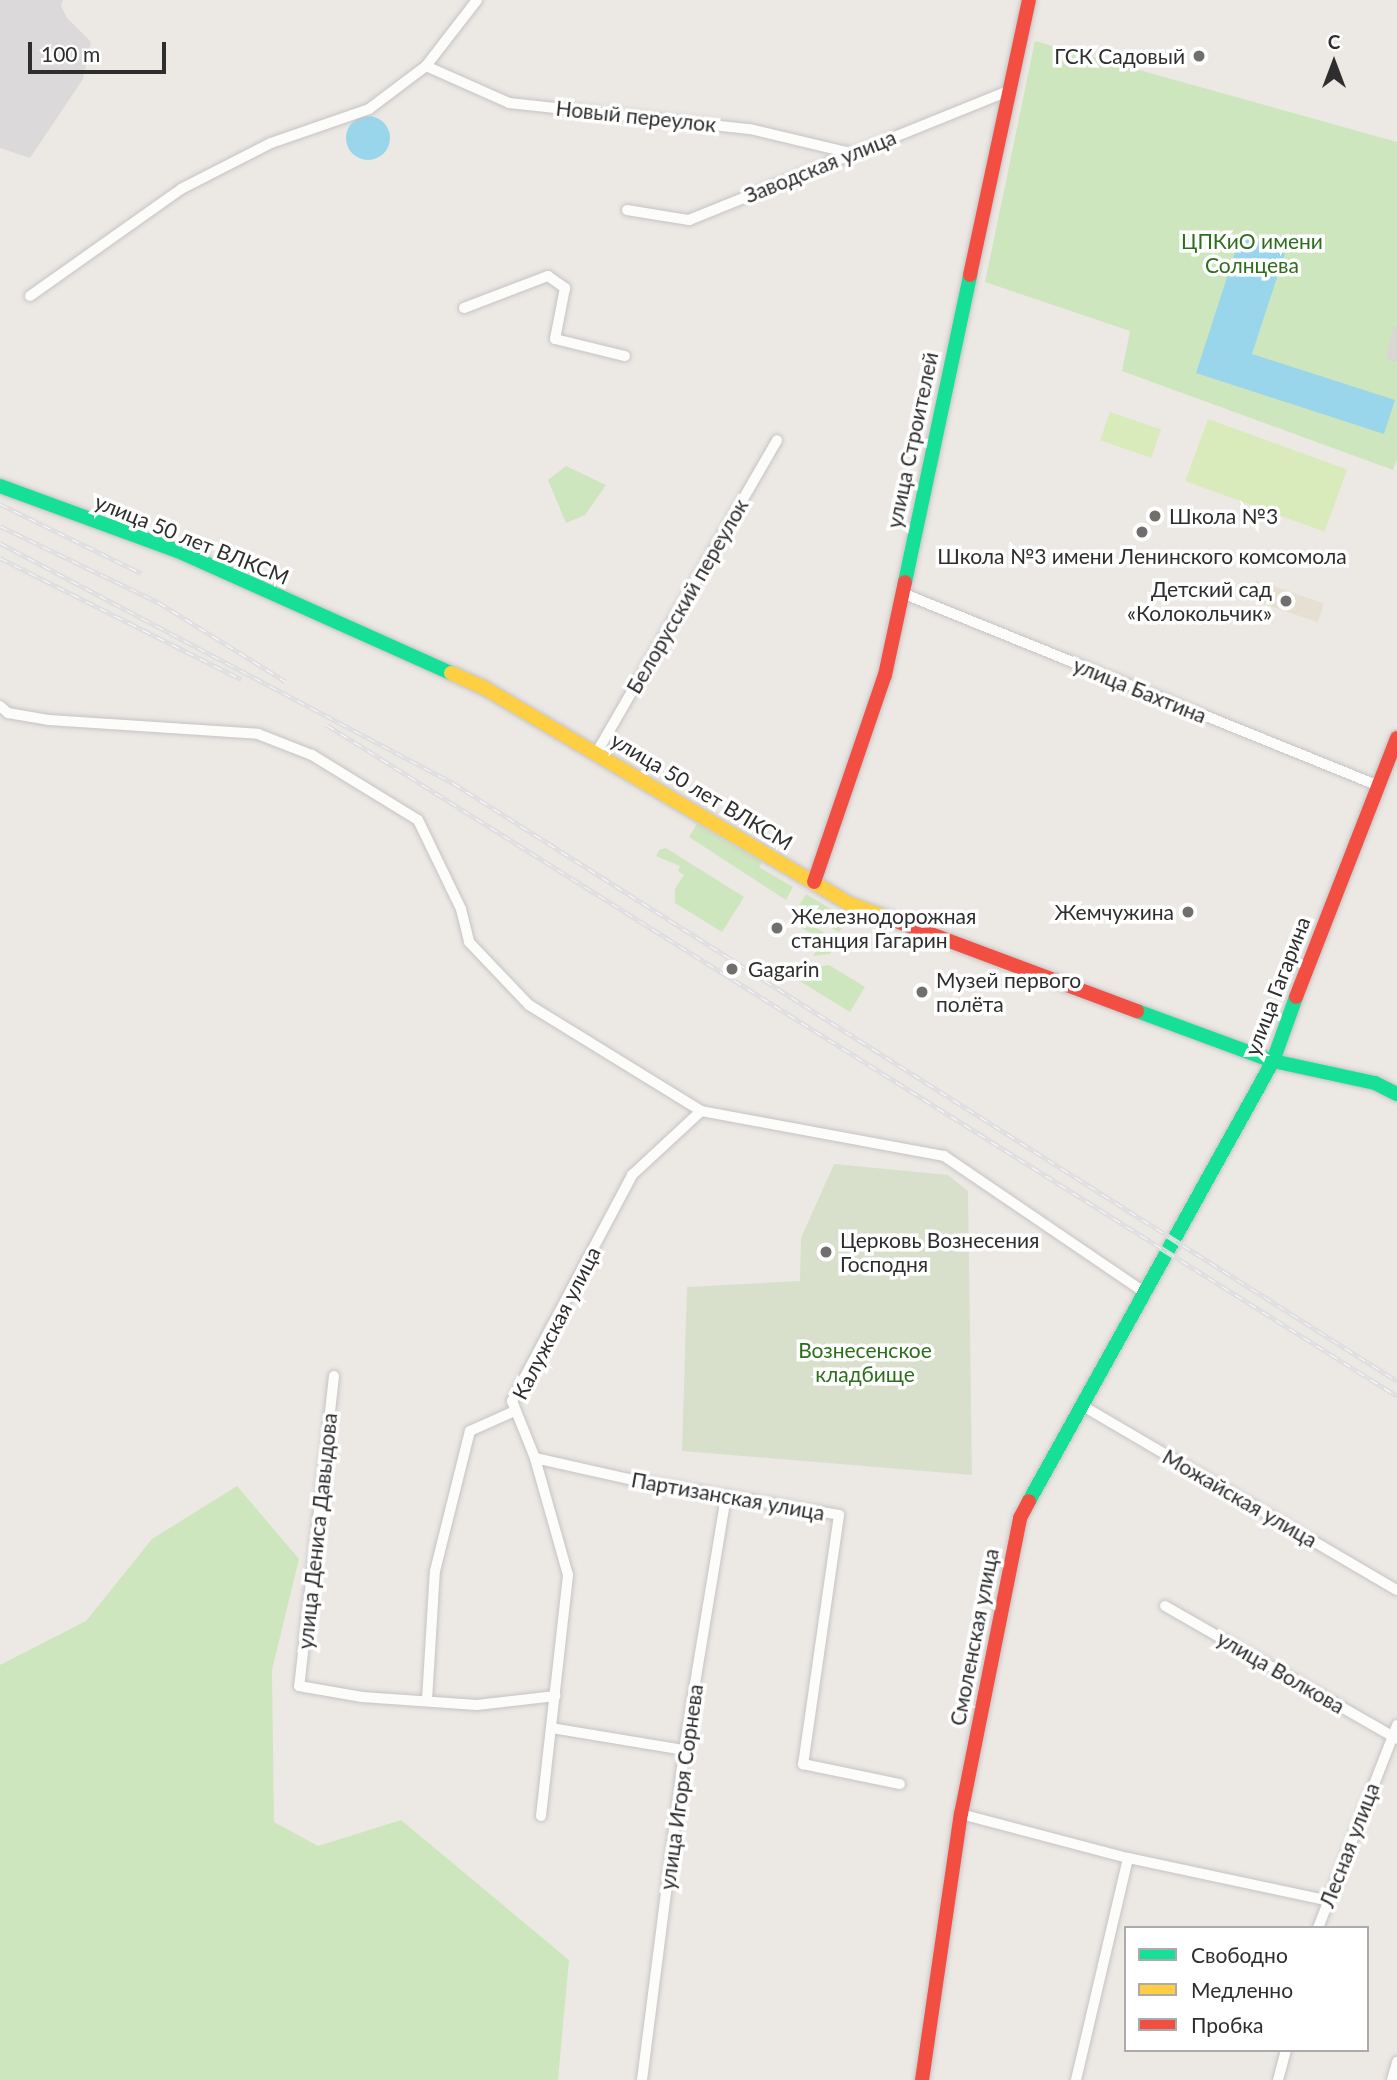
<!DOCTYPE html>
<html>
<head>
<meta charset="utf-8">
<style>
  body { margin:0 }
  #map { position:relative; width:1397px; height:2080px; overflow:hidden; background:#ece8e4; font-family:Lato,sans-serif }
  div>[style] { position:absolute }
  .industrial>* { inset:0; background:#dcd9db }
  .education>* { inset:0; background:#e6e0d3; transform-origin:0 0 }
  .green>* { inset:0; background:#cee6be; transform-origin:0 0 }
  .cemetery>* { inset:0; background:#d8e0cc }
  .pitch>* { inset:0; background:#d9eabb; transform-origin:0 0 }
  .plaza>* { inset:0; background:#dad6d2 }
  .water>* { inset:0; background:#99d6ec }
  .round { border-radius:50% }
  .roads { filter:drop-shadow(0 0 2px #c5c4c5) drop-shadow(0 0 2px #c5c4c5) }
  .street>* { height:10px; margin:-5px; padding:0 5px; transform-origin:5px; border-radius:5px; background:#fcfcfb }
  .fast>* { height:14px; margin:-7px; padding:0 7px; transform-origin:7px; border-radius:7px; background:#16e098 }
  .slow>* { height:14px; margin:-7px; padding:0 7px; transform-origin:7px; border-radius:7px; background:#ffcf43 }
  .jam>* { height:14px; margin:-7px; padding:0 7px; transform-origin:7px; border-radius:7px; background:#f24e42 }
  .rail>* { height:5px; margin-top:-2.5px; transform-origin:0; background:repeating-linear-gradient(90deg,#fff 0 8px,#dfdfe1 0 16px); box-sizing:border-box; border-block:2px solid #dfdfe1 }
  .dots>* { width:19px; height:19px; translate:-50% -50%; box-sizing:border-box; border:4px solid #fff; border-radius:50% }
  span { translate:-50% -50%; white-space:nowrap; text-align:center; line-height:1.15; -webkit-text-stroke:7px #fff; paint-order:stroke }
  .poi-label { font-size:21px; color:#2e2e2e }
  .right { translate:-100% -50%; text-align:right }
  .left { translate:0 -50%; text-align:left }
  .street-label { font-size:21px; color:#2e2e2e }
  .park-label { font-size:21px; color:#2c6e1b }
  .legend { position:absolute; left:1124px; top:1926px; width:245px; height:126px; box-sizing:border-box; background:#fff; border:2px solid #ababab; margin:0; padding:9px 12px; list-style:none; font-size:21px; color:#2e2e2e }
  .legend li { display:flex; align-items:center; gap:14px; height:35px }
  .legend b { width:35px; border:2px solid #ababab }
  .north { position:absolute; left:1299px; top:28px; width:70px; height:70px; -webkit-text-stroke:5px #fff; paint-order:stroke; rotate:0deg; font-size:19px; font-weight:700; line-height:28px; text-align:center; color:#2e2e2e }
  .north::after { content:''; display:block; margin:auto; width:24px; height:32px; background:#2e2e2e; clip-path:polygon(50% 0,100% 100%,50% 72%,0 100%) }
  .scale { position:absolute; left:28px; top:42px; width:138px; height:32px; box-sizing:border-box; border:4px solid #2e2e2e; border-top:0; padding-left:9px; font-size:21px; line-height:24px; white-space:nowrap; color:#2e2e2e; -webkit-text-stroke:5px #fff; paint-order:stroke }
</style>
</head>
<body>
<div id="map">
  <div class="industrial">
    <i style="clip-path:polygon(0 0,63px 0,61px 6px,67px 18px,91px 42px,83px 79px,30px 158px,0 148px)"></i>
  </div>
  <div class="education">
    <i style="left:1256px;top:580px;width:72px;height:20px;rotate:19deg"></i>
  </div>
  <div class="green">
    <i style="clip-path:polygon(1035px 41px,1397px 142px,1397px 459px,1393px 470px,1122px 371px,1130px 331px,985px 282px)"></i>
    <i style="clip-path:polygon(566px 466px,606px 485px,585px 515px,566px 523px,548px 480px)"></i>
    <i style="clip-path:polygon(697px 824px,762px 862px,759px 867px,793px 887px,786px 900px,689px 837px)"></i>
    <i style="clip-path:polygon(666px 848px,744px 897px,722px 932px,675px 903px,675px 889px,684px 875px,678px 871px,680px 866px,656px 856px,659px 850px)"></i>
    <i style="left:806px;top:894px;width:48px;height:16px;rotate:31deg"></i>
    <i style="clip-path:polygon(795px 915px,838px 941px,830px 954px,813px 956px,822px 940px,792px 922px)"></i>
    <i style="clip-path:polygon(829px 965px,865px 987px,850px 1012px,785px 972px)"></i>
    <i style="clip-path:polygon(237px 1486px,299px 1559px,272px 1670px,274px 1822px,318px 1846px,401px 1820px,569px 1960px,558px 2080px,0 2080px,0 1665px,86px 1621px,152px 1539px)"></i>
  </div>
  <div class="cemetery">
    <i style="clip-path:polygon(834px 1164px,948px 1175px,968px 1191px,972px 1475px,682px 1451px,687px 1287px,800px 1281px,801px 1238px)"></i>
  </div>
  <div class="pitch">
    <i style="left:1110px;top:412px;width:54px;height:30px;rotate:19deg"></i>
    <i style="left:1208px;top:419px;width:148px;height:66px;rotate:20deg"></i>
  </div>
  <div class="plaza">
    <i style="clip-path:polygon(1394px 327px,1397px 327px,1397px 362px,1385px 359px)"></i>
  </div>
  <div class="water">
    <i class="round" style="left:346px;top:116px;width:44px;height:44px"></i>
    <i style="clip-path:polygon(1240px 237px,1286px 250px,1252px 354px,1395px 400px,1384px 434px,1196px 373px)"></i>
  </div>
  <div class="roads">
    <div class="street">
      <i style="left:426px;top:66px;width:91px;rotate:24deg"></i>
      <i style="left:509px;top:103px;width:242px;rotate:6.2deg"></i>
      <i style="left:750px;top:129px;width:104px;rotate:13.4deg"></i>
      <i style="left:627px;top:210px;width:63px;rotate:9.2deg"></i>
      <i style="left:689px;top:220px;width:346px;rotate:-22deg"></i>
      <i style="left:30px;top:296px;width:185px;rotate:-35.3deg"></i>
      <i style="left:181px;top:189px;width:101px;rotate:-27.1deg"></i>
      <i style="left:271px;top:143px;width:104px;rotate:-19.1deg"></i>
      <i style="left:369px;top:109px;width:71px;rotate:-37deg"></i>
      <i style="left:426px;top:66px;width:83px;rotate:-52.3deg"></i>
      <i style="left:464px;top:308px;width:90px;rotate:-20.9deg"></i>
      <i style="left:548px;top:276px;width:21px;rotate:35deg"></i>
      <i style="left:565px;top:288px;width:52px;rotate:101.1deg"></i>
      <i style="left:555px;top:339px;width:72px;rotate:13.7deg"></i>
      <i style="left:902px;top:593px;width:515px;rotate:22.03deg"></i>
      <i style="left:0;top:706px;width:11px;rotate:41deg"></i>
      <i style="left:8px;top:713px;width:42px;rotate:9.7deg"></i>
      <i style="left:49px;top:720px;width:209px;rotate:3.8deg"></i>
      <i style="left:258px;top:734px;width:58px;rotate:21.3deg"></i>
      <i style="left:312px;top:755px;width:124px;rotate:31.5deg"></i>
      <i style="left:418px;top:820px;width:99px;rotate:64.2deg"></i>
      <i style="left:461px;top:909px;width:34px;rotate:76deg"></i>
      <i style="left:469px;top:942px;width:87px;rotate:46.4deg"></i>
      <i style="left:529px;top:1005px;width:202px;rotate:31.6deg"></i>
      <i style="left:701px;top:1111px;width:247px;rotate:10.5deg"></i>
      <i style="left:944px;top:1156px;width:242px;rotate:34.2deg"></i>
      <i style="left:597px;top:752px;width:360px;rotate:-60deg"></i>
      <i style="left:334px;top:1376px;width:312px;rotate:96.4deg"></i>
      <i style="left:299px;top:1686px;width:64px;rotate:9.9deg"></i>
      <i style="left:362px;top:1697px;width:115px;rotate:4deg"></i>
      <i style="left:477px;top:1705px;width:79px;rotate:-6.6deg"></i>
      <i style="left:1083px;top:1406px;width:364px;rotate:30.4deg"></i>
      <i style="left:535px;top:1458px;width:100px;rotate:12.7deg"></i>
      <i style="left:633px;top:1480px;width:209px;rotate:9.6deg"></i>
      <i style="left:839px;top:1515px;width:252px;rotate:98.2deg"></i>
      <i style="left:803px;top:1764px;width:99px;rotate:11.7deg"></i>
      <i style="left:1165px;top:1606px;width:267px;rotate:29.8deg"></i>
      <i style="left:427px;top:1700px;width:129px;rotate:-86.5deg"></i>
      <i style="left:435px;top:1571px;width:144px;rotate:-76deg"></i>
      <i style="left:470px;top:1431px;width:49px;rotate:-24deg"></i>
      <i style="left:551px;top:1728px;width:135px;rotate:9.4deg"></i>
      <i style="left:961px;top:1814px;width:173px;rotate:14.8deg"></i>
      <i style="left:1128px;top:1858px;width:202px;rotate:12deg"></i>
      <i style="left:541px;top:1816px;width:243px;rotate:-83.6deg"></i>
      <i style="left:568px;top:1575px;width:122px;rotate:-105.8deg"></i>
      <i style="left:535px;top:1458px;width:61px;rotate:-112deg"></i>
      <i style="left:512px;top:1401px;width:256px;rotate:-62deg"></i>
      <i style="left:632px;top:1175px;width:94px;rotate:-42.8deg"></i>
      <i style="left:1318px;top:1928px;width:218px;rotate:-68.7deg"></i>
      <i style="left:642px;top:2080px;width:333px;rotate:-82.7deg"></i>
      <i style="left:684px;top:1750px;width:258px;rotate:-80.6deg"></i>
      <i style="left:1076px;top:2080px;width:228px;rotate:-76.8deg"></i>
      <i style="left:1278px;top:2080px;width:31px;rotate:-75deg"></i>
      <i style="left:1392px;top:2080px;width:19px;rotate:-74deg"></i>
    </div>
    <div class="fast">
      <i style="left:0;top:486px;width:189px;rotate:20.1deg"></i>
      <i style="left:178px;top:551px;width:299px;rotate:24.1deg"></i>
      <i style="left:905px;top:582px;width:314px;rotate:-78deg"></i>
      <i style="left:1137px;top:1011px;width:145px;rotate:20.2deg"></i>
      <i style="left:1273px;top:1061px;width:104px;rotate:12.2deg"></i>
      <i style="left:1375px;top:1083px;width:25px;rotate:27deg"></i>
      <i style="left:1029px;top:1501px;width:503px;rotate:-60.99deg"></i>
      <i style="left:1273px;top:1061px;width:68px;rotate:-70.2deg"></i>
    </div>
    <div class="slow">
      <i style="left:451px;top:673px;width:35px;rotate:24deg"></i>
      <i style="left:483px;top:687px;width:426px;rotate:30.6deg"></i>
      <i style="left:850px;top:904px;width:40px;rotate:20.2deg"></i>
    </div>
    <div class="jam">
      <i style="left:970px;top:275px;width:281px;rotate:-77.9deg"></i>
      <i style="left:814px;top:882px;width:219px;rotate:-71.1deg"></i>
      <i style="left:885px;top:675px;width:95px;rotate:-77.9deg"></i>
      <i style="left:888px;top:918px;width:266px;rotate:20.5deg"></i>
      <i style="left:1296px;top:997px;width:278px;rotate:-68.7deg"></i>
      <i style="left:922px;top:2080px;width:269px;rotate:-81.7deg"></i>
      <i style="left:961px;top:1814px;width:302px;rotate:-78.7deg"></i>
      <i style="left:1020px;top:1518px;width:19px;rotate:-62deg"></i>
    </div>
  </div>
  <div class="rail">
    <i style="left:0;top:504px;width:157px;rotate:26.1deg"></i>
    <i style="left:0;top:526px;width:175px;rotate:25.7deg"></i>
    <i style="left:158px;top:602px;width:150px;rotate:31.9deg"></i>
    <i style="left:0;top:543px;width:513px;rotate:27.91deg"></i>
    <i style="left:453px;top:783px;width:1117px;rotate:32.35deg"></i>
    <i style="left:0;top:558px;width:270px;rotate:26.7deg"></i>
    <i style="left:327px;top:725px;width:1263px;rotate:32.09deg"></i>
  </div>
  <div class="dots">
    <i style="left:1199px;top:56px;background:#706f6e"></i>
    <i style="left:1155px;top:516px;background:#706f6e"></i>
    <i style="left:1142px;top:532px;background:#706f6e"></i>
    <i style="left:1286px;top:601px;background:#706f6e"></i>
    <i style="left:1188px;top:912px;background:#706f6e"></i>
    <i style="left:777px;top:928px;background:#706f6e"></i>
    <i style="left:732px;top:969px;background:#706f6e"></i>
    <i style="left:922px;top:992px;background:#706f6e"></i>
    <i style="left:826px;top:1252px;background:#706f6e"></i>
  </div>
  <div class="poi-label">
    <span class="right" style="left:1185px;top:56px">ГСК Садовый</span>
    <span class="left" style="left:1169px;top:516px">Школа №3</span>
    <span style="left:1142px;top:556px">Школа №3 имени Ленинского комсомола</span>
    <span class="right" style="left:1272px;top:601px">Детский сад<br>«Колокольчик»</span>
    <span class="right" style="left:1174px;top:912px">Жемчужина</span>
    <span class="left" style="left:791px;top:928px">Железнодорожная<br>станция Гагарин</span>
    <span class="left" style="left:748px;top:969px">Gagarin</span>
    <span class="left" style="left:936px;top:992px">Музей первого<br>полёта</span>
    <span class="left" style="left:840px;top:1252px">Церковь Вознесения<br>Господня</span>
  </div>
  <div class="street-label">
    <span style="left:636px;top:116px;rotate:6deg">Новый переулок</span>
    <span style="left:820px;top:166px;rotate:-22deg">Заводская улица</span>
    <span style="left:912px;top:440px;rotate:-78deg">улица Строителей</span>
    <span style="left:192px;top:539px;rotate:22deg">улица 50 лет ВЛКСМ</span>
    <span style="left:687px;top:596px;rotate:-60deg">Белорусский переулок</span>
    <span style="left:1140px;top:690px;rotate:22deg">улица Бахтина</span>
    <span style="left:702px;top:791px;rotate:31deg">улица 50 лет ВЛКСМ</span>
    <span style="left:1277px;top:986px;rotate:-69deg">улица Гагарина</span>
    <span style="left:556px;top:1323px;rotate:-63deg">Калужская улица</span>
    <span style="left:728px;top:1496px;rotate:10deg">Партизанская улица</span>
    <span style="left:1240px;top:1498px;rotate:30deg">Можайская улица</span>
    <span style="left:317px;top:1531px;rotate:-84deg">улица Дениса Давыдова</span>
    <span style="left:974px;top:1637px;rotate:-79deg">Смоленская улица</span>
    <span style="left:1281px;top:1672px;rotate:30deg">улица Волкова</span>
    <span style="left:681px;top:1787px;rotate:-82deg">улица Игоря Сорнева</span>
    <span style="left:1349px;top:1845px;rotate:-69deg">Лесная улица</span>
  </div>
  <div class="park-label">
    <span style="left:1252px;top:253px">ЦПКиО имени<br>Солнцева</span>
    <span style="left:865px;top:1362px">Вознесенское<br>кладбище</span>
  </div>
  <ul class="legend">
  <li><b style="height:9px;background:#16e098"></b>Свободно</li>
  <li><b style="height:9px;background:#ffcf43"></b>Медленно</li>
  <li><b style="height:9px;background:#f24e42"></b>Пробка</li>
  </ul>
  <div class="north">С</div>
  <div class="scale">100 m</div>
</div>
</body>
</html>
